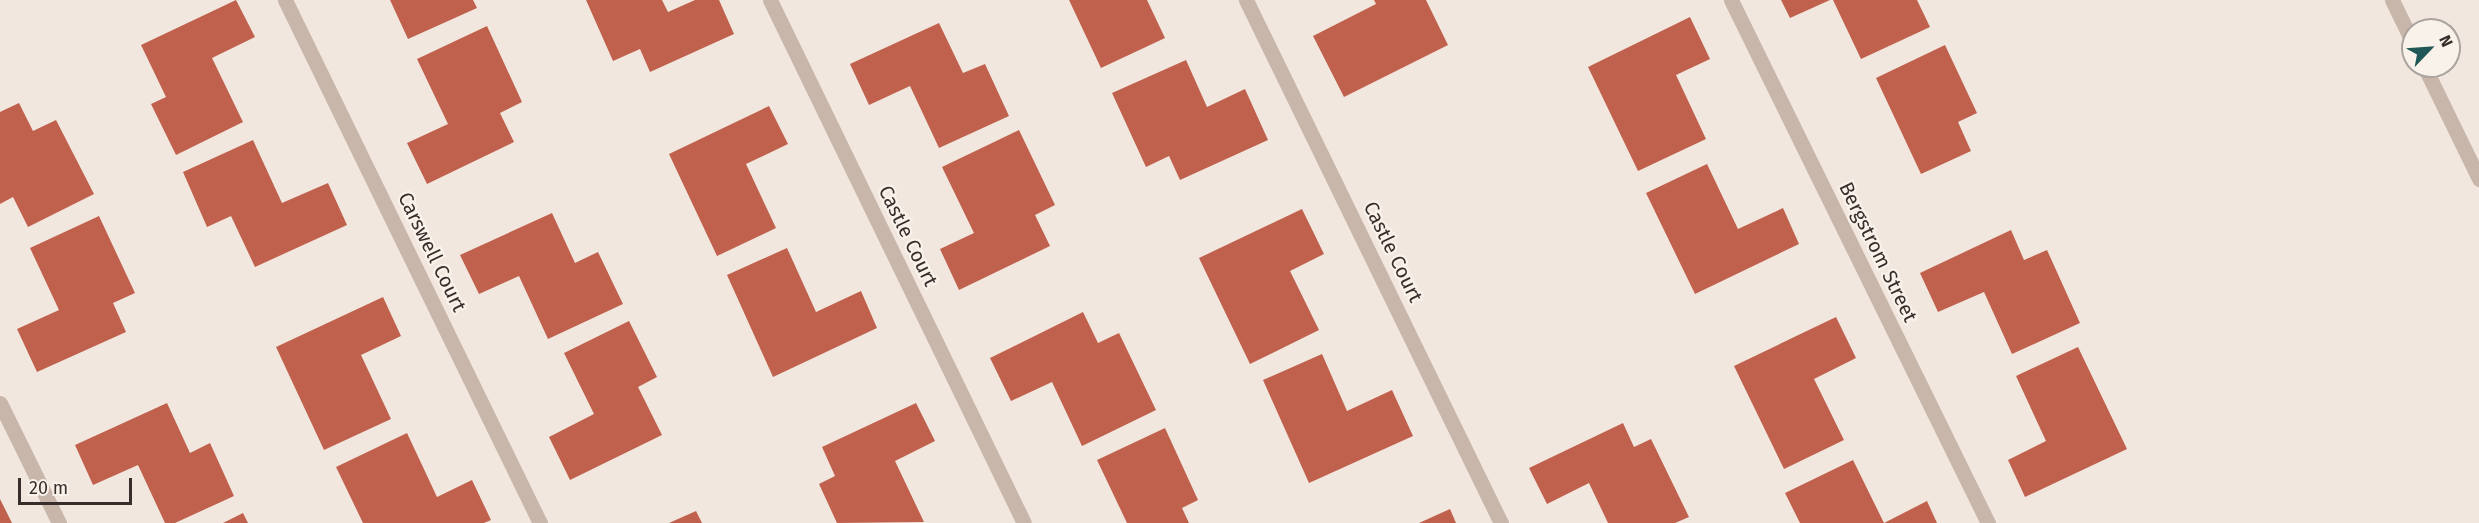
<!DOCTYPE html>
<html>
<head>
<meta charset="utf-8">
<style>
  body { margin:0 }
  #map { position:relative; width:2479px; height:523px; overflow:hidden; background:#f2e7de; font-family:"Fira Sans",sans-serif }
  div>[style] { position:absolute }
  .building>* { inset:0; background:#c0614d }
  .street>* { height:15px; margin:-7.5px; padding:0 7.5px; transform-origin:7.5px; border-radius:7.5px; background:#c9b6ab }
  span { translate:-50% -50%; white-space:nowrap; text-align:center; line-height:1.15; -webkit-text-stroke:4.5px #f9f2eb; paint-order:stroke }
  .street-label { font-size:20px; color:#372d2a }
  .north { position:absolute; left:2401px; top:18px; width:60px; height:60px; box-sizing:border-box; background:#f9f2eb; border:2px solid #aba39e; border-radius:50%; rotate:65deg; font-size:16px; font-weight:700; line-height:24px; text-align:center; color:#372d2a }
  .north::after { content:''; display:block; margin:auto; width:21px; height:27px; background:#215757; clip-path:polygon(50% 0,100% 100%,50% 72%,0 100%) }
  .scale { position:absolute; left:18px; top:478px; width:114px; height:27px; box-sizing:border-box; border:3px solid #372d2a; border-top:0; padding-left:8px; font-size:18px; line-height:21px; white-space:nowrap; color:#372d2a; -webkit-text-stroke:4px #f9f2eb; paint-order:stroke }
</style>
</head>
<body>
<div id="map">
  <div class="building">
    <i style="clip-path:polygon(236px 0,255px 37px,212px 58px,243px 122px,176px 155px,151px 104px,166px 97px,141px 45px)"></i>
    <i style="clip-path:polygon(390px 0,473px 0,477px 8px,408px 39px)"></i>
    <i style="clip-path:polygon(586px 0,662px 0,668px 12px,695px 0,719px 0,734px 34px,650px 72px,640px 49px,613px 61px)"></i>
    <i style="clip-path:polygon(1069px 0,1147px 0,1165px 38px,1101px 68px)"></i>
    <i style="clip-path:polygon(1374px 0,1426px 0,1448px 45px,1344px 97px,1313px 36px,1376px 4px)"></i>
    <i style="clip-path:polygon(1781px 0,1830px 0,1790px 18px)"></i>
    <i style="clip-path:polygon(1833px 0,1917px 0,1930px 27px,1861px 59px)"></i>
    <i style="clip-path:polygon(1690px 17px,1710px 59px,1676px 75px,1706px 139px,1638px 171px,1588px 67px)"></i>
    <i style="clip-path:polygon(939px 23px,963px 73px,985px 64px,1009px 116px,939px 148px,910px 86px,869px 105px,850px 64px)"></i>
    <i style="clip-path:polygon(487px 26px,522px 102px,500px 113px,514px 142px,427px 184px,407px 143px,448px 124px,417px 59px)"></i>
    <i style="clip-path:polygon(1945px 45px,1977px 113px,1958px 122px,1971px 151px,1921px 174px,1876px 78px)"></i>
    <i style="clip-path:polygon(1186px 60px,1207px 107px,1245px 89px,1268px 140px,1180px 180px,1169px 156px,1146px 167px,1112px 93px)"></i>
    <i style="clip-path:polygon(19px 103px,33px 131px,56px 120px,94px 194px,28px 227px,13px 197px,0 204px,0 112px)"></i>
    <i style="clip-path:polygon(769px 106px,788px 144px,746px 164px,776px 228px,717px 256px,669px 154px)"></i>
    <i style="clip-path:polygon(1019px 130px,1055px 205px,1035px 215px,1050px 246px,959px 290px,940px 249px,974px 233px,942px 167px)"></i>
    <i style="clip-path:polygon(253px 140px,282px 203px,328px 183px,347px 225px,255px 267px,231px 216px,207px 227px,183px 172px)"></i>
    <i style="clip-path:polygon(1707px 164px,1738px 229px,1783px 208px,1799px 244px,1695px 294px,1646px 193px)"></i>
    <i style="clip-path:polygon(1302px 209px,1324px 254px,1290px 271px,1319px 330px,1250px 364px,1199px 258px)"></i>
    <i style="clip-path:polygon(552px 213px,575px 263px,598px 252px,623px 304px,548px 339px,519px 276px,479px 294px,460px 255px)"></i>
    <i style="clip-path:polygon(99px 216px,135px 293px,113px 303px,126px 332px,37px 372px,17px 329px,59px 310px,30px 248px)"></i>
    <i style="clip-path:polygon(2011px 230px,2024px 260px,2047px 250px,2080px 323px,2012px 354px,1984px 292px,1938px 312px,1920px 273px)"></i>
    <i style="clip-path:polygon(787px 248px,816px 312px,861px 291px,877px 328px,773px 377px,727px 275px)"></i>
    <i style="clip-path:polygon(383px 297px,401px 336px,361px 355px,391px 419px,324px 450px,276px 347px)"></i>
    <i style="clip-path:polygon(1083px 312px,1098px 343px,1119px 333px,1156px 410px,1082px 446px,1052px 382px,1011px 401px,990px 358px)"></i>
    <i style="clip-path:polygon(1836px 317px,1856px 358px,1814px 379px,1844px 440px,1784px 469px,1734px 366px)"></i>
    <i style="clip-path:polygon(629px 321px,657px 377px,638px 387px,662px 435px,570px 480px,549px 437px,594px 414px,564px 353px)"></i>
    <i style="clip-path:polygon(2078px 347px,2127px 449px,2025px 497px,2008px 460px,2046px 441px,2016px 376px)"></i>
    <i style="clip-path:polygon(1322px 354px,1347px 411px,1392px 390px,1413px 436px,1309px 483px,1263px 380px)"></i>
    <i style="clip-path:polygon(167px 403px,190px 453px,210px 443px,234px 496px,175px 523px,165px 523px,138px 465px,93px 485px,75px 445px)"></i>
    <i style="clip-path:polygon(916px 403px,935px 441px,895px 461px,924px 522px,837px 523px,819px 484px,835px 476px,822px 447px)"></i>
    <i style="clip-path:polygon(1623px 423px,1634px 447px,1651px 439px,1689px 517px,1675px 523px,1608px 523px,1589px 483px,1547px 504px,1529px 468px)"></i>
    <i style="clip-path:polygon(1165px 428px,1198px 500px,1182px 508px,1189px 523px,1127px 523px,1097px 460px)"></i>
    <i style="clip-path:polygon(407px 433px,437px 497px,472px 480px,491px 520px,484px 523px,363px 523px,336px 467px)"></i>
    <i style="clip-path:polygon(1853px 460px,1884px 523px,1927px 501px,1937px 523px,1800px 523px,1785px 493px)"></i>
    <i style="clip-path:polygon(0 499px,12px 523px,0 523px)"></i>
    <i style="clip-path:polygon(1450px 509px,1456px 523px,1419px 523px)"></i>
    <i style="clip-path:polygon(696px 511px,702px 523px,669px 523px)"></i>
    <i style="clip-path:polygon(243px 513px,248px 523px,223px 523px)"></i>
  </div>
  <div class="street">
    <i style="left:285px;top:0;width:582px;rotate:64.01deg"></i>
    <i style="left:770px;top:0;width:581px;rotate:64.1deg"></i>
    <i style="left:1246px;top:0;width:582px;rotate:64.01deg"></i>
    <i style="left:1731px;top:0;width:583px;rotate:63.83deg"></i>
    <i style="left:2392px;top:0;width:48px;rotate:64deg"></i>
    <i style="left:2424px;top:66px;width:126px;rotate:64deg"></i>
    <i style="left:0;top:403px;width:134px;rotate:63.8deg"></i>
  </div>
  <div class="street-label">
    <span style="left:908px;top:236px;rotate:64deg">Castle Court</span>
    <span style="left:432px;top:252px;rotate:64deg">Carswell Court</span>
    <span style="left:1393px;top:252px;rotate:64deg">Castle Court</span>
    <span style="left:1878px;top:252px;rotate:64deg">Bergstrom Street</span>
  </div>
  <div class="north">N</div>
  <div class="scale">20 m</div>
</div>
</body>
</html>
